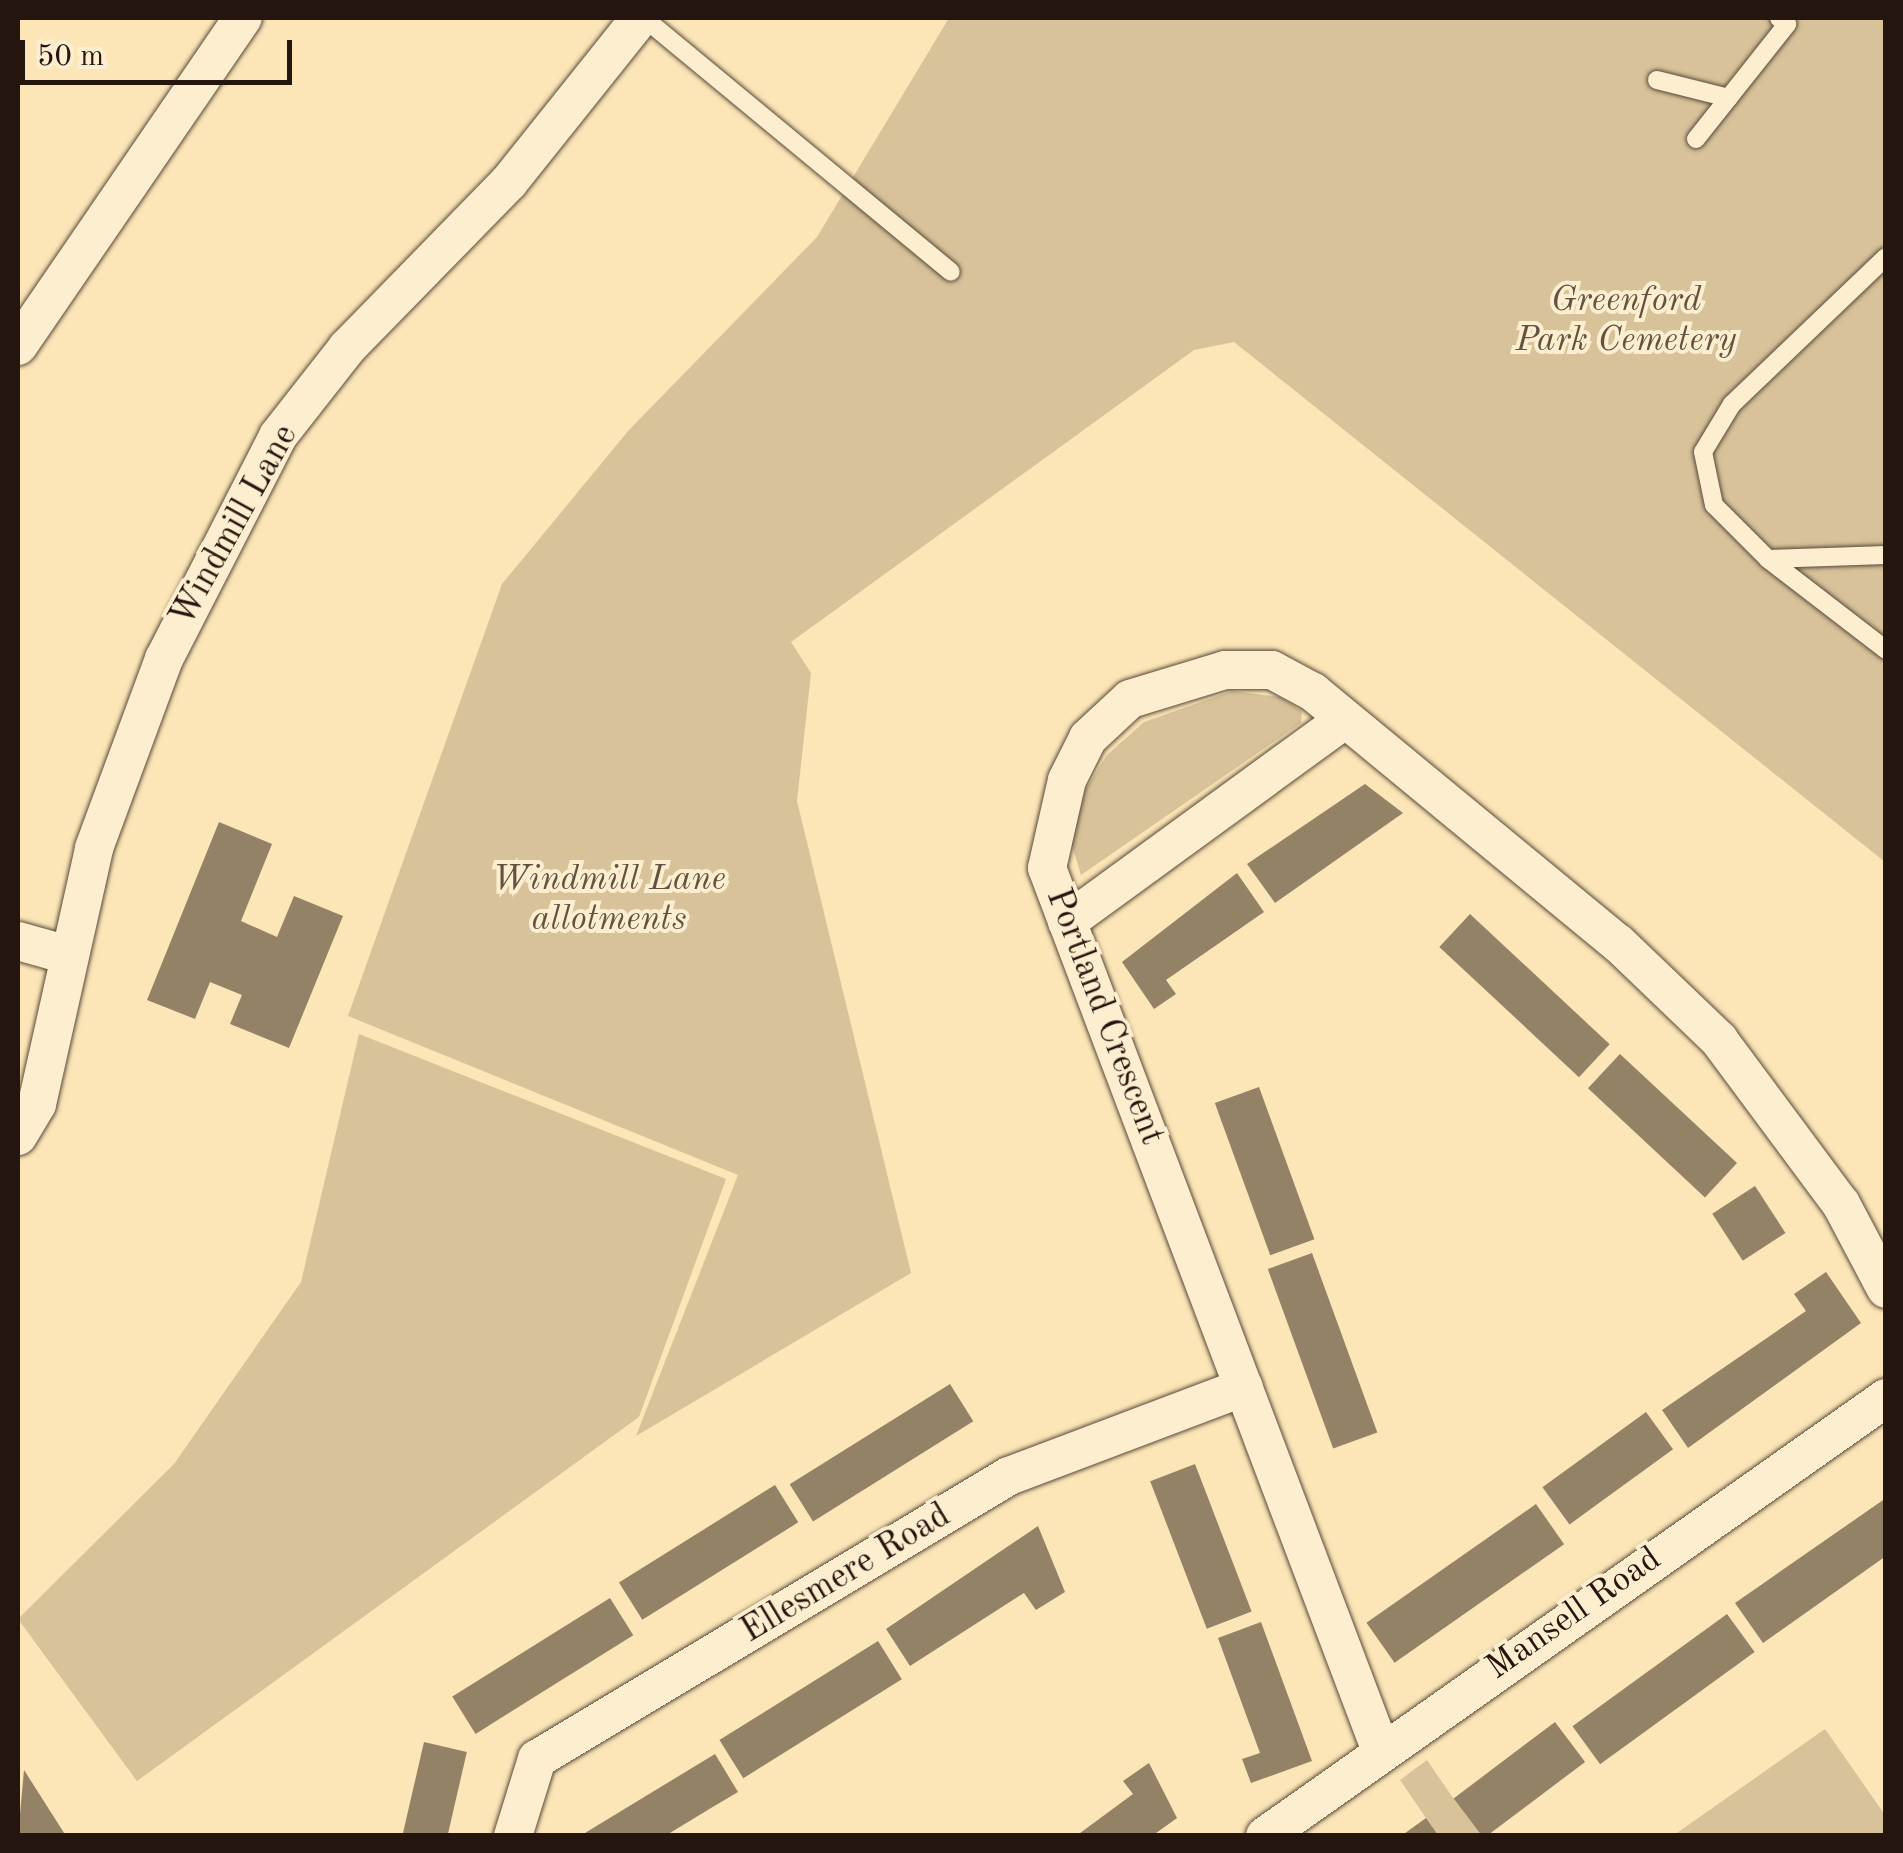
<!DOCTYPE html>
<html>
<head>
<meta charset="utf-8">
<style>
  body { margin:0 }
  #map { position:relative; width:1903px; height:1853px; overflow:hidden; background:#fce5b7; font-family:"Old Standard TT",serif }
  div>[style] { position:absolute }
  .green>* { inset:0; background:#d7c29a }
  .building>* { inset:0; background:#948266; transform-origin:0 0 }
  .roads { filter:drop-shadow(0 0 2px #5a4a38) drop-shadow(0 0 2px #5a4a38) }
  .service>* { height:18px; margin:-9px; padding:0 9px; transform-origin:9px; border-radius:9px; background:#fdeed0 }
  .minor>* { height:38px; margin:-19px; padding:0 19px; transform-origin:19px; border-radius:19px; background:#fdeed0 }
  span { translate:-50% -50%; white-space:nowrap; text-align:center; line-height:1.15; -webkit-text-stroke:8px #fdeed0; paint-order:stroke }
  .park-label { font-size:35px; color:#63523f; font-style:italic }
  .street-label { font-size:35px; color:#24160e }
  .frame { position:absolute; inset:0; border:20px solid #24160e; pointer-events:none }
  .scale { position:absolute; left:20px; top:40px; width:272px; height:45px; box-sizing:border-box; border:5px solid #24160e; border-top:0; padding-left:12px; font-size:30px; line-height:35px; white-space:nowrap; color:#24160e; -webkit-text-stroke:8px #fdeed0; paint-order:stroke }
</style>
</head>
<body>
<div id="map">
  <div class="green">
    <i style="clip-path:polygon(949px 18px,1885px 18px,1885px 862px,1234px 342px,1194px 350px,791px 642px,811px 673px,797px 801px,911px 1273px,636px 1436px,738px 1175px,348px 1016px,502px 584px,629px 430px,817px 237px)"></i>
    <i style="clip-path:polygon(1232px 691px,1280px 697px,1302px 711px,1301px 723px,1081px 875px,1071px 842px,1082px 795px,1107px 755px,1144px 722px)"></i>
    <i style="clip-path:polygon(359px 1034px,726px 1179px,639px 1417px,137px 1781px,18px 1619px,174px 1464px,301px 1282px)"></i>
    <i style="clip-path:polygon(1825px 1729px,1885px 1815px,1885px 1835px,1674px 1835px)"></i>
    <i style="clip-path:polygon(1427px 1760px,1453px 1798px,1481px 1835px,1439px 1835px,1426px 1818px,1400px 1780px)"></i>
  </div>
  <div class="building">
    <i style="clip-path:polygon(1365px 784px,1403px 813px,1275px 903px,1247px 864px)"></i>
    <i style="clip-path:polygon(219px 822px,272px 844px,241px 921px,277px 937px,294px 896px,343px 916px,289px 1048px,230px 1024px,242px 995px,210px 982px,195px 1019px,147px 1000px)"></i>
    <i style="clip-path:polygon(1237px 873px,1264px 912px,1166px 980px,1176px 994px,1154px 1009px,1122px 962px)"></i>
    <i style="left:1470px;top:914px;width:191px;height:45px;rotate:43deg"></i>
    <i style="left:1620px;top:1054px;width:160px;height:47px;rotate:43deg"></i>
    <i style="left:1259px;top:1087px;width:162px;height:47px;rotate:70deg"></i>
    <i style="left:1755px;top:1186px;width:56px;height:51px;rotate:57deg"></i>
    <i style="left:1312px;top:1253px;width:191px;height:47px;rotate:70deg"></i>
    <i style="clip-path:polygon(1826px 1272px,1861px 1323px,1688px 1448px,1662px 1410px,1806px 1311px,1794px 1294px)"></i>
    <i style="left:950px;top:1384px;width:44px;height:189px;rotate:58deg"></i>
    <i style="left:1646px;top:1412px;width:46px;height:128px;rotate:54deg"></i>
    <i style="left:1195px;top:1464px;width:158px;height:48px;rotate:69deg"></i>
    <i style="left:775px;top:1485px;width:44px;height:184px;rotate:58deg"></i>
    <i style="clip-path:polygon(1886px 1498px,1886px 1556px,1763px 1643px,1735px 1603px)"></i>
    <i style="left:1536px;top:1504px;width:49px;height:207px;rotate:55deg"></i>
    <i style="clip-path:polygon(1038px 1526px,1065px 1592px,1036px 1610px,1024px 1593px,910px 1666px,886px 1629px)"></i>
    <i style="left:610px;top:1598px;width:44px;height:186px;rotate:58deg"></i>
    <i style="left:1727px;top:1614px;width:47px;height:191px;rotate:54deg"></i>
    <i style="clip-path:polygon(1261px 1622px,1312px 1761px,1251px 1783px,1242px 1759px,1260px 1753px,1218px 1638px)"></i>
    <i style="left:878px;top:1641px;width:45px;height:187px;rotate:58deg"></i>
    <i style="left:1555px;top:1722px;width:50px;height:127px;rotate:53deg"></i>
    <i style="left:424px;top:1742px;width:44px;height:96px;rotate:13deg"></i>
    <i style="clip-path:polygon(715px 1754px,738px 1792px,711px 1808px,665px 1836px,580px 1836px)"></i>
    <i style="clip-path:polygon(1149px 1763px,1177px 1818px,1152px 1836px,1076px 1836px,1133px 1794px,1123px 1781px)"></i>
    <i style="clip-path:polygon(24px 1770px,66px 1836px,18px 1836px)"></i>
    <i style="clip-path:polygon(1426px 1818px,1439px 1836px,1401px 1836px)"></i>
  </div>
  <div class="roads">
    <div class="service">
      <i style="left:644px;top:18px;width:398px;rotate:39.6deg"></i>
      <i style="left:1657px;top:80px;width:74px;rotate:14deg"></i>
      <i style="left:1696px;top:139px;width:147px;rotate:-51.6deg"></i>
      <i style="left:1787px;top:24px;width:10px;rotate:-143deg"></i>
      <i style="left:1886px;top:257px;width:213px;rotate:136.3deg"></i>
      <i style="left:1732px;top:404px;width:56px;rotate:121.1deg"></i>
      <i style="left:1703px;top:452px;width:54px;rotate:78.3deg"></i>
      <i style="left:1714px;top:505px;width:76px;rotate:45deg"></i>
      <i style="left:1768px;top:559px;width:118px;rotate:-1.9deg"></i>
      <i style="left:1768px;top:559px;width:149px;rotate:37.6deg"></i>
    </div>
    <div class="minor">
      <i style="left:18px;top:346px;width:398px;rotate:-55.6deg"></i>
      <i style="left:1067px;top:922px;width:344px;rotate:-36.1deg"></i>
      <i style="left:18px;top:941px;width:52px;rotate:15.6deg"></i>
      <i style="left:18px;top:1136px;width:37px;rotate:-59deg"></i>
      <i style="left:37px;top:1104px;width:262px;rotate:-77.4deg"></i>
      <i style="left:94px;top:848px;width:202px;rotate:-69.7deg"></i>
      <i style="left:164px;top:659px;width:250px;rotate:-62.9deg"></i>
      <i style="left:278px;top:436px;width:112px;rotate:-51.9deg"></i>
      <i style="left:347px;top:348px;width:232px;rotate:-45.7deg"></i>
      <i style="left:509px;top:182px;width:210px;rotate:-51.4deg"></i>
      <i style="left:1381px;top:1751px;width:944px;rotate:-110.72deg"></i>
      <i style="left:1047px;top:868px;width:90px;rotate:-77.2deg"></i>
      <i style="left:1067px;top:780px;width:47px;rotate:-63.4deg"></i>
      <i style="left:1088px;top:738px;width:57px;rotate:-42.9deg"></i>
      <i style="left:1130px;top:699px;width:99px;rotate:-17deg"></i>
      <i style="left:1225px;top:670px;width:47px"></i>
      <i style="left:1272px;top:670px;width:47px;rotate:28.2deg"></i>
      <i style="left:1313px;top:692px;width:395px;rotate:39.5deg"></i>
      <i style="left:1618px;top:943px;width:140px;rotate:43.8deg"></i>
      <i style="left:1719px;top:1040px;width:204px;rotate:53.4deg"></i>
      <i style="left:1841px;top:1204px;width:96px;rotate:62.1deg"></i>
      <i style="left:513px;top:1836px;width:81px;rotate:-72.7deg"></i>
      <i style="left:537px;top:1759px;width:550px;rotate:-30.95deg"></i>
      <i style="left:1009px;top:1476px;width:251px;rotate:-20.7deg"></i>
      <i style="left:1265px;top:1836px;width:760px;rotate:-35.2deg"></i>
    </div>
  </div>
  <div class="park-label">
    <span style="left:1626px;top:321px">Greenford<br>Park Cemetery</span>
    <span style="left:609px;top:900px">Windmill Lane<br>allotments</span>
  </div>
  <div class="street-label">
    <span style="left:235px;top:526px;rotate:-61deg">Windmill Lane</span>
    <span style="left:1104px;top:1017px;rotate:69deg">Portland Crescent</span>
    <span style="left:846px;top:1574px;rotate:-31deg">Ellesmere Road</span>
    <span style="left:1574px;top:1614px;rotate:-35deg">Mansell Road</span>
  </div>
  <div class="frame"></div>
  <div class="scale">50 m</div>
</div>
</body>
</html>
